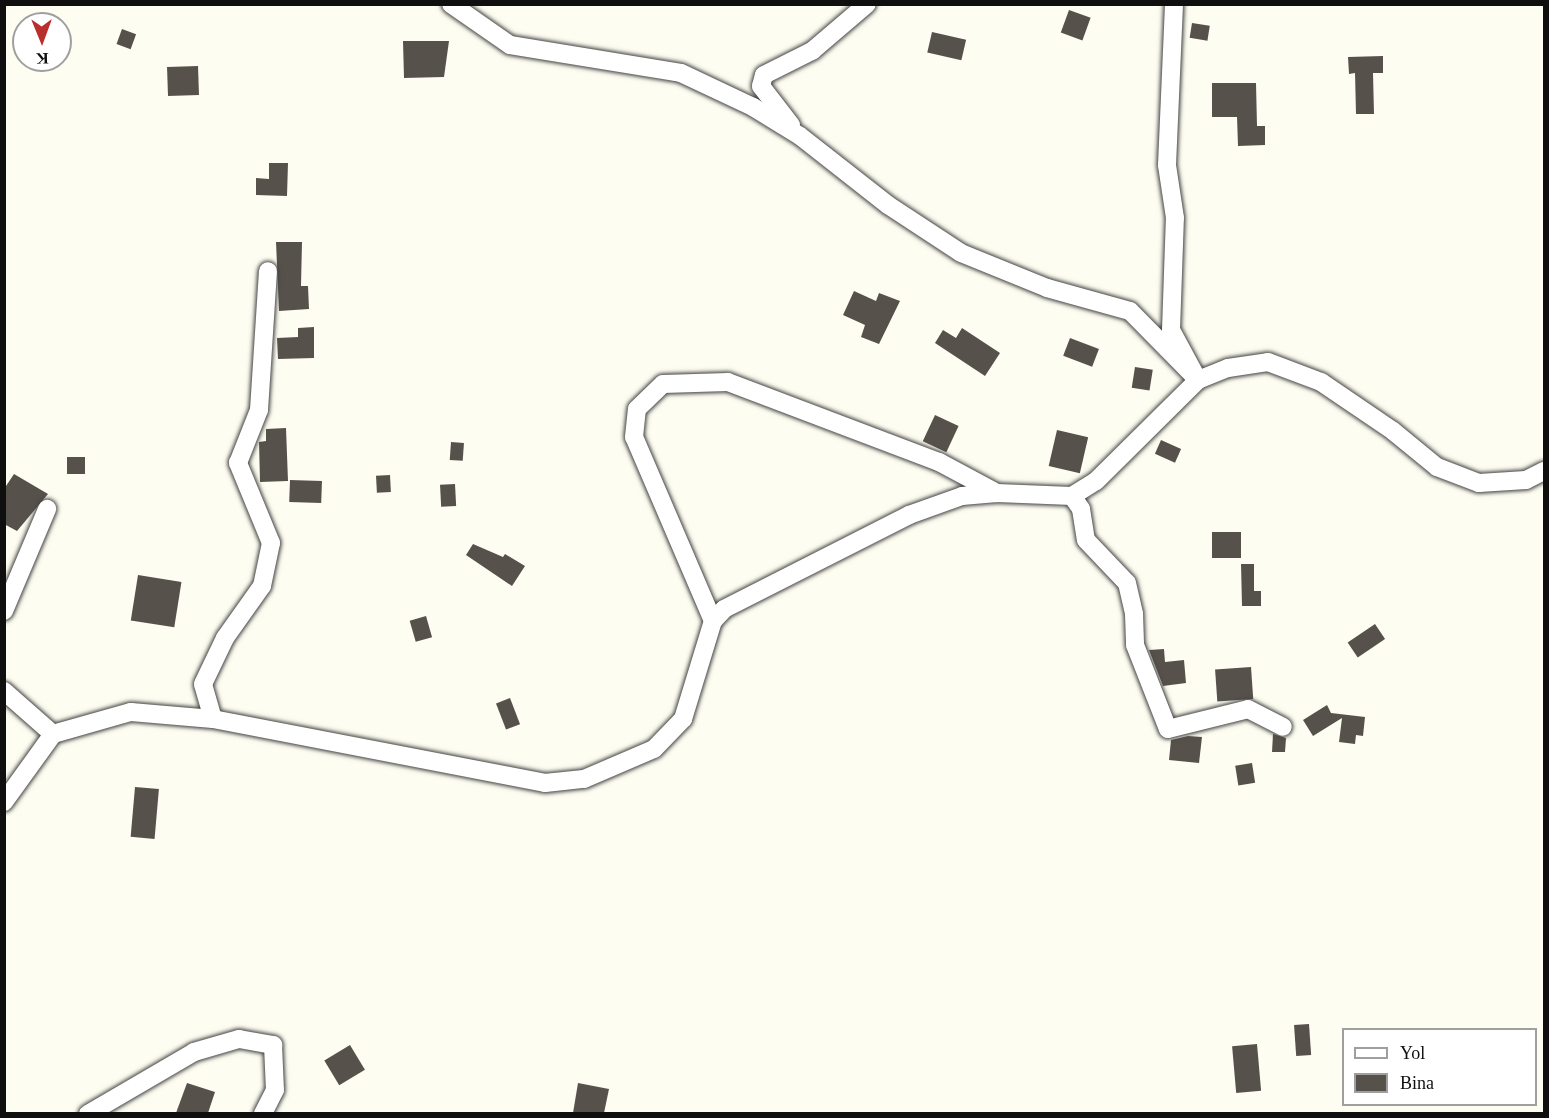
<!DOCTYPE html>
<html>
<head>
<meta charset="utf-8">
<style>
  body { margin:0 }
  #map { position:relative; width:1549px; height:1118px; overflow:hidden; background:#fefdf1; font-family:Georgia,serif }
  div>[style] { position:absolute }
  .building>* { inset:0; background:#57514c; transform-origin:0 0 }
  .roads { filter:drop-shadow(0 0 2px #424242) drop-shadow(0 0 2px #424242) }
  .minor>* { height:18px; margin:-9px; padding:0 9px; transform-origin:9px; border-radius:9px; background:#fff }
  span { translate:-50% -50%; white-space:nowrap; text-align:center; line-height:1.15; -webkit-text-stroke:6px #fff; paint-order:stroke }
  .frame { position:absolute; inset:0; border:6px solid #0f0f0f; pointer-events:none }
  .legend { position:absolute; left:1342px; top:1028px; width:195px; height:78px; box-sizing:border-box; background:#fff; border:2px solid #9f9f9f; margin:0; padding:8px 10px; list-style:none; font-size:18px; color:#0f0f0f }
  .legend li { display:flex; align-items:center; gap:12px; height:30px }
  .legend b { width:30px; border:2px solid #9f9f9f }
  .north { position:absolute; left:12px; top:12px; width:60px; height:60px; box-sizing:border-box; background:#fff; border:2px solid #9f9f9f; border-radius:50%; rotate:179deg; font-size:16px; font-weight:700; line-height:24px; text-align:center; color:#0f0f0f }
  .north::after { content:''; display:block; margin:auto; width:21px; height:27px; background:#b92f2c; clip-path:polygon(50% 0,100% 100%,50% 72%,0 100%) }
</style>
</head>
<body>
<div id="map">
  <div class="building">
    <i style="left:1069px;top:10px;width:23px;height:24px;rotate:20deg"></i>
    <i style="left:1192px;top:23px;width:18px;height:15px;rotate:9deg"></i>
    <i style="left:122px;top:29px;width:15px;height:16px;rotate:20deg"></i>
    <i style="left:932px;top:32px;width:35px;height:21px;rotate:13deg"></i>
    <i style="clip-path:polygon(403px 41px,449px 41px,444px 77px,404px 78px)"></i>
    <i style="clip-path:polygon(1383px 56px,1383px 73px,1373px 73px,1374px 114px,1356px 114px,1355px 73px,1349px 74px,1348px 57px)"></i>
    <i style="left:198px;top:66px;width:29px;height:31px;rotate:88deg"></i>
    <i style="clip-path:polygon(1212px 83px,1256px 83px,1257px 126px,1265px 126px,1265px 145px,1238px 146px,1237px 117px,1212px 117px)"></i>
    <i style="clip-path:polygon(269px 163px,288px 163px,287px 196px,256px 195px,256px 178px,269px 179px)"></i>
    <i style="clip-path:polygon(276px 242px,302px 242px,301px 286px,308px 286px,309px 309px,279px 311px)"></i>
    <i style="clip-path:polygon(854px 291px,876px 301px,879px 293px,900px 301px,879px 344px,861px 337px,865px 325px,843px 315px)"></i>
    <i style="clip-path:polygon(314px 327px,314px 358px,278px 359px,277px 338px,298px 337px,298px 328px)"></i>
    <i style="clip-path:polygon(962px 328px,1000px 353px,985px 376px,935px 343px,943px 330px,956px 338px)"></i>
    <i style="left:1070px;top:338px;width:31px;height:19px;rotate:21deg"></i>
    <i style="left:1135px;top:367px;width:18px;height:21px;rotate:9deg"></i>
    <i style="left:935px;top:415px;width:26px;height:29px;rotate:25deg"></i>
    <i style="clip-path:polygon(286px 428px,288px 481px,260px 482px,259px 442px,266px 441px,266px 429px)"></i>
    <i style="left:1057px;top:430px;width:32px;height:37px;rotate:13deg"></i>
    <i style="left:1161px;top:440px;width:22px;height:15px;rotate:24deg"></i>
    <i style="left:451px;top:442px;width:13px;height:18px;rotate:4deg"></i>
    <i style="left:67px;top:457px;width:18px;height:17px"></i>
    <i style="clip-path:polygon(14px 474px,48px 494px,17px 531px,4px 524px,4px 489px)"></i>
    <i style="left:390px;top:475px;width:17px;height:14px;rotate:87deg"></i>
    <i style="left:290px;top:480px;width:32px;height:22px;rotate:2deg"></i>
    <i style="left:455px;top:484px;width:22px;height:15px;rotate:87deg"></i>
    <i style="left:1241px;top:532px;width:26px;height:29px;rotate:90deg"></i>
    <i style="clip-path:polygon(473px 544px,503px 557px,505px 554px,525px 566px,512px 586px,466px 555px)"></i>
    <i style="clip-path:polygon(1241px 564px,1254px 564px,1254px 591px,1261px 591px,1261px 606px,1242px 606px)"></i>
    <i style="left:138px;top:575px;width:44px;height:46px;rotate:9deg"></i>
    <i style="left:426px;top:616px;width:22px;height:17px;rotate:74deg"></i>
    <i style="left:1375px;top:624px;width:18px;height:33px;rotate:56deg"></i>
    <i style="clip-path:polygon(1164px 649px,1165px 662px,1184px 660px,1186px 683px,1163px 686px,1149px 650px)"></i>
    <i style="left:1251px;top:667px;width:32px;height:36px;rotate:86deg"></i>
    <i style="left:510px;top:698px;width:28px;height:15px;rotate:69deg"></i>
    <i style="clip-path:polygon(1327px 705px,1331px 713px,1365px 717px,1363px 736px,1356px 735px,1355px 744px,1339px 742px,1342px 718px,1313px 736px,1303px 720px)"></i>
    <i style="clip-path:polygon(1273px 734px,1286px 738px,1285px 752px,1272px 752px)"></i>
    <i style="clip-path:polygon(1188px 736px,1202px 737px,1199px 763px,1169px 760px,1171px 740px)"></i>
    <i style="left:1252px;top:763px;width:20px;height:17px;rotate:81deg"></i>
    <i style="left:135px;top:787px;width:24px;height:50px;rotate:5deg"></i>
    <i style="left:1309px;top:1024px;width:31px;height:15px;rotate:86deg"></i>
    <i style="left:1257px;top:1044px;width:47px;height:25px;rotate:85deg"></i>
    <i style="left:350px;top:1045px;width:29px;height:30px;rotate:59deg"></i>
    <i style="clip-path:polygon(187px 1083px,215px 1092px,208px 1113px,176px 1113px)"></i>
    <i style="clip-path:polygon(578px 1083px,609px 1089px,604px 1113px,573px 1113px)"></i>
  </div>
  <div class="roads">
    <div class="minor">
      <i style="left:451px;top:4px;width:72px;rotate:34.8deg"></i>
      <i style="left:510px;top:45px;width:173px;rotate:9.3deg"></i>
      <i style="left:681px;top:73px;width:80px;rotate:25.3deg"></i>
      <i style="left:753px;top:107px;width:55px;rotate:31.7deg"></i>
      <i style="left:800px;top:136px;width:112px;rotate:38.1deg"></i>
      <i style="left:888px;top:205px;width:87px;rotate:33.3deg"></i>
      <i style="left:961px;top:253px;width:93px;rotate:22.1deg"></i>
      <i style="left:1047px;top:288px;width:86px;rotate:15.5deg"></i>
      <i style="left:1130px;top:311px;width:97px;rotate:45.4deg"></i>
      <i style="left:1198px;top:380px;width:57px;rotate:-118.4deg"></i>
      <i style="left:1171px;top:330px;width:112px;rotate:-88deg"></i>
      <i style="left:1175px;top:218px;width:54px;rotate:-98.6deg"></i>
      <i style="left:1167px;top:165px;width:161px;rotate:-87.5deg"></i>
      <i style="left:791px;top:125px;width:49px;rotate:-127.6deg"></i>
      <i style="left:761px;top:86px;width:11px;rotate:-75deg"></i>
      <i style="left:764px;top:75px;width:54px;rotate:-26.6deg"></i>
      <i style="left:812px;top:51px;width:72px;rotate:-40.5deg"></i>
      <i style="left:1072px;top:496px;width:16px;rotate:55deg"></i>
      <i style="left:1081px;top:509px;width:31px;rotate:81deg"></i>
      <i style="left:1086px;top:540px;width:59px;rotate:46.4deg"></i>
      <i style="left:1127px;top:583px;width:32px;rotate:77deg"></i>
      <i style="left:1134px;top:614px;width:31px;rotate:88deg"></i>
      <i style="left:1135px;top:645px;width:90px;rotate:68.6deg"></i>
      <i style="left:1168px;top:729px;width:82px;rotate:-14deg"></i>
      <i style="left:1248px;top:709px;width:39px;rotate:27deg"></i>
      <i style="left:4px;top:611px;width:111px;rotate:-67.1deg"></i>
      <i style="left:713px;top:621px;width:200px;rotate:-113.2deg"></i>
      <i style="left:634px;top:437px;width:28px;rotate:-84deg"></i>
      <i style="left:637px;top:409px;width:36px;rotate:-44deg"></i>
      <i style="left:663px;top:384px;width:65px;rotate:-1.8deg"></i>
      <i style="left:728px;top:382px;width:226px;rotate:20.8deg"></i>
      <i style="left:939px;top:462px;width:66px;rotate:28.1deg"></i>
      <i style="left:4px;top:691px;width:65px;rotate:41.3deg"></i>
      <i style="left:213px;top:719px;width:36px;rotate:-106deg"></i>
      <i style="left:203px;top:684px;width:51px;rotate:-64.4deg"></i>
      <i style="left:225px;top:638px;width:64px;rotate:-54.6deg"></i>
      <i style="left:262px;top:586px;width:44px;rotate:-78.2deg"></i>
      <i style="left:271px;top:543px;width:87px;rotate:-112.4deg"></i>
      <i style="left:238px;top:463px;width:57px;rotate:-68.4deg"></i>
      <i style="left:259px;top:410px;width:139px;rotate:-86.3deg"></i>
      <i style="left:4px;top:802px;width:84px;rotate:-54.2deg"></i>
      <i style="left:53px;top:734px;width:81px;rotate:-15.8deg"></i>
      <i style="left:131px;top:712px;width:82px;rotate:4.9deg"></i>
      <i style="left:213px;top:719px;width:338px;rotate:10.9deg"></i>
      <i style="left:545px;top:783px;width:39px;rotate:-6deg"></i>
      <i style="left:584px;top:779px;width:76px;rotate:-23.2deg"></i>
      <i style="left:654px;top:749px;width:42px;rotate:-46deg"></i>
      <i style="left:683px;top:719px;width:102px;rotate:-73deg"></i>
      <i style="left:713px;top:621px;width:16px;rotate:-47deg"></i>
      <i style="left:724px;top:609px;width:208px;rotate:-26.9deg"></i>
      <i style="left:909px;top:515px;width:56px;rotate:-19.7deg"></i>
      <i style="left:962px;top:496px;width:35px;rotate:-5deg"></i>
      <i style="left:997px;top:493px;width:75px;rotate:2.3deg"></i>
      <i style="left:1072px;top:496px;width:28px;rotate:-32deg"></i>
      <i style="left:1096px;top:481px;width:144px;rotate:-44.7deg"></i>
      <i style="left:1198px;top:380px;width:32px;rotate:-22deg"></i>
      <i style="left:1228px;top:368px;width:40px;rotate:-8.5deg"></i>
      <i style="left:1268px;top:362px;width:57px;rotate:20.7deg"></i>
      <i style="left:1321px;top:382px;width:87px;rotate:34.2deg"></i>
      <i style="left:1393px;top:431px;width:57px;rotate:39.3deg"></i>
      <i style="left:1437px;top:467px;width:45px;rotate:20.9deg"></i>
      <i style="left:1479px;top:483px;width:47px;rotate:-3.7deg"></i>
      <i style="left:1526px;top:480px;width:20px;rotate:-27deg"></i>
      <i style="left:88px;top:1114px;width:123px;rotate:-30.3deg"></i>
      <i style="left:194px;top:1052px;width:47px;rotate:-16.1deg"></i>
      <i style="left:239px;top:1039px;width:35px;rotate:10deg"></i>
      <i style="left:273px;top:1045px;width:45px;rotate:87.5deg"></i>
      <i style="left:275px;top:1090px;width:27px;rotate:117deg"></i>
    </div>
  </div>
  <div class="frame"></div>
  <ul class="legend">
  <li><b style="height:8px;background:#fff"></b>Yol</li>
  <li><b style="height:16px;background:#57514c"></b>Bina</li>
  </ul>
  <div class="north">K</div>
</div>
</body>
</html>
